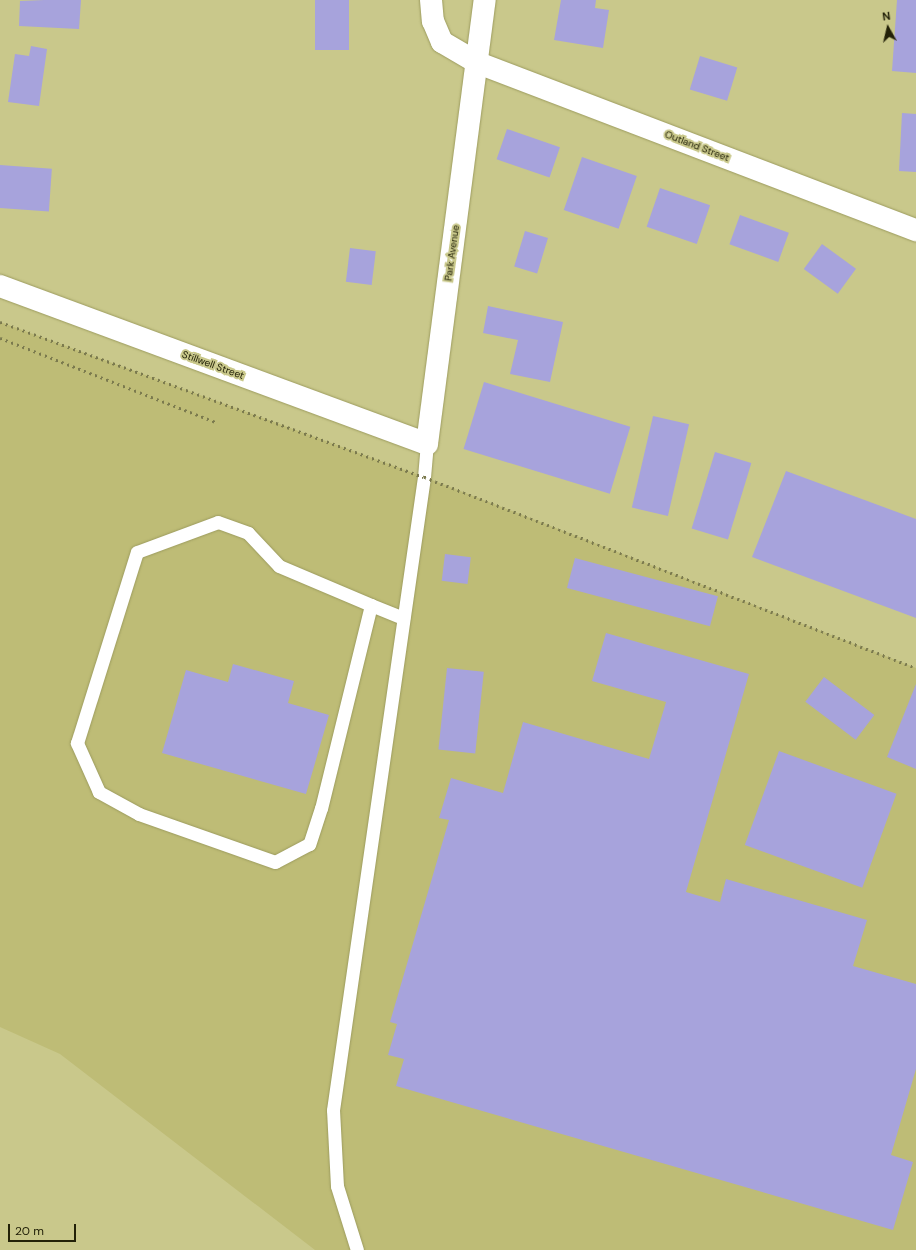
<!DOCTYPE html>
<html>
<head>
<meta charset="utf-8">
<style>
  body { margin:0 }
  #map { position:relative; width:916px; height:1250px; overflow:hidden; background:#c9c88b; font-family:"DM Sans",sans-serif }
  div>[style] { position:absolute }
  .built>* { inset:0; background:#bebc76 }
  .building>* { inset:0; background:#a7a3dc; transform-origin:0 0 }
  .roads { filter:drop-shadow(0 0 1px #9d9c5f) drop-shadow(0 0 1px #9d9c5f) }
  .service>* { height:13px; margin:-6.5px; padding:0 6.5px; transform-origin:6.5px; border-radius:6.5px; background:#fff }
  .minor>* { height:22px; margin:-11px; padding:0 11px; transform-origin:11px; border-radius:11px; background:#fff }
  .rail>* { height:3px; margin-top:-1.5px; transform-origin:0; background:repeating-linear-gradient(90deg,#7b7a4e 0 2px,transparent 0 6px) }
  span { translate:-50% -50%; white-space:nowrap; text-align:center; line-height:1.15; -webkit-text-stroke:4px #c9c88b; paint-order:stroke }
  .street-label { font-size:10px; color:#222108 }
  .north { position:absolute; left:868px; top:8px; width:40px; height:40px; -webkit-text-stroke:3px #c9c88b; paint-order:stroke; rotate:352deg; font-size:11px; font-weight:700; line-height:16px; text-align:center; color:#222108 }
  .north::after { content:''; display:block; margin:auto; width:14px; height:18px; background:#222108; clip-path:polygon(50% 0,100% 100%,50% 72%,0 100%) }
  .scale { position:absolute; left:8px; top:1224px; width:68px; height:18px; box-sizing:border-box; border:2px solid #222108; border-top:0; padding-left:5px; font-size:12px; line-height:14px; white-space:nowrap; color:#222108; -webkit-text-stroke:3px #c9c88b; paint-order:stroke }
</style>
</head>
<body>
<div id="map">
  <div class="built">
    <i style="clip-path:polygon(0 322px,424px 477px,916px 668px,916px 1250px,315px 1250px,60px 1054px,0 1027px)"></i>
  </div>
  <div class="building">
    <i style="clip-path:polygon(44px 0,81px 0,79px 29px,19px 26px,20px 1px)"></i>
    <i style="left:315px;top:0;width:34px;height:50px"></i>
    <i style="clip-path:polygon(561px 0,596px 0,595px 8px,609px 10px,603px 48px,554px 40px)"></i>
    <i style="clip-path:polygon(897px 0,916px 0,916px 73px,892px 71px)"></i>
    <i style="clip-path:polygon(31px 46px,47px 49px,39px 106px,8px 102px,15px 54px,29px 56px)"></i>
    <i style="left:700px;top:56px;width:39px;height:35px;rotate:17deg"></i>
    <i style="clip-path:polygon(902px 113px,916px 114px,916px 172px,899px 171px)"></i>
    <i style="left:507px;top:129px;width:56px;height:32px;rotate:19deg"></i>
    <i style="left:582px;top:157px;width:58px;height:56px;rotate:19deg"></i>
    <i style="left:0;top:165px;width:52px;height:43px;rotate:4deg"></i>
    <i style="left:660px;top:188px;width:53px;height:41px;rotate:19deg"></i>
    <i style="left:740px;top:215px;width:52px;height:31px;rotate:20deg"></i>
    <i style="left:525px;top:231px;width:24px;height:37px;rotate:17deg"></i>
    <i style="left:822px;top:244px;width:42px;height:31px;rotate:36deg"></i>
    <i style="left:350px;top:248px;width:26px;height:34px;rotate:7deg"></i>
    <i style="clip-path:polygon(488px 306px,563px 322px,550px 382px,510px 374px,518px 340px,483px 333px)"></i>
    <i style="left:484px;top:382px;width:153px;height:70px;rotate:17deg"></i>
    <i style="left:653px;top:416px;width:37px;height:94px;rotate:13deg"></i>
    <i style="left:715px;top:452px;width:38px;height:80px;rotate:17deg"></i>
    <i style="clip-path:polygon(786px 471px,916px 519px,916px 618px,752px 557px)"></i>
    <i style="left:445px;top:554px;width:26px;height:27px;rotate:7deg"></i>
    <i style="left:575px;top:558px;width:148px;height:31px;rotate:15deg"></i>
    <i style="clip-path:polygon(606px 633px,749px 674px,686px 892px,720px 902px,726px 879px,867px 920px,853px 966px,916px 984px,916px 1069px,891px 1155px,913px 1162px,893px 1230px,396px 1086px,404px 1059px,388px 1055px,397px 1024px,390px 1022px,449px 820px,439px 818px,451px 778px,503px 793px,523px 722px,649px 759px,666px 702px,592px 681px)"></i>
    <i style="clip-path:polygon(233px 664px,294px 681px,288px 703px,329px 715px,306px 794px,162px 753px,186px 670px,228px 682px)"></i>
    <i style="left:447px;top:668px;width:37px;height:82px;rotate:6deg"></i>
    <i style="left:824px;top:677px;width:63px;height:31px;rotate:37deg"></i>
    <i style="clip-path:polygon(916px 684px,916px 769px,887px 757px)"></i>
    <i style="left:779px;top:751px;width:125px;height:100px;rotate:20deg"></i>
  </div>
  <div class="roads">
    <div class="service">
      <i style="left:371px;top:605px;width:209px;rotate:103.8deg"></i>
      <i style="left:321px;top:808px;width:38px;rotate:108deg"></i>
      <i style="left:309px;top:844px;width:38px;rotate:152deg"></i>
      <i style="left:275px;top:862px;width:144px;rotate:-160.6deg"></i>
      <i style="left:139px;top:814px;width:46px;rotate:-151.2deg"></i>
      <i style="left:99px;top:792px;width:54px;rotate:-114.2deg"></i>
      <i style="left:77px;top:743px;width:200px;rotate:-72.6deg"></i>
      <i style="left:137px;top:552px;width:86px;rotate:-20.3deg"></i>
      <i style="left:218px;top:522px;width:32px;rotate:20deg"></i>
      <i style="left:248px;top:533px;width:45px;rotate:46.8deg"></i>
      <i style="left:279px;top:566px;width:100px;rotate:23deg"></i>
      <i style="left:371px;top:605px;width:35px;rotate:22deg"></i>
      <i style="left:357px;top:1250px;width:67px;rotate:-107.4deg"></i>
      <i style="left:337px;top:1186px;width:76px;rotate:-93deg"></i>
      <i style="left:333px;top:1110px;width:640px;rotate:-81.82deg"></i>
      <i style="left:424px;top:477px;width:33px;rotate:-85deg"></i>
    </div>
    <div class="minor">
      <i style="left:431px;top:0;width:21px;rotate:85deg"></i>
      <i style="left:433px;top:21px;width:23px;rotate:67deg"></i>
      <i style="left:442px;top:42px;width:42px;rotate:30.3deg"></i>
      <i style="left:478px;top:63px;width:469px;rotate:20.9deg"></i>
      <i style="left:0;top:286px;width:455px;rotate:20.3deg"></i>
      <i style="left:427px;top:444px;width:448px;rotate:-82.6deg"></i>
    </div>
  </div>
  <div class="rail">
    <i style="left:0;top:322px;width:451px;rotate:20.1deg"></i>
    <i style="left:424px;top:477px;width:528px;rotate:21.22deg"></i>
    <i style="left:0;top:338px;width:231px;rotate:21.3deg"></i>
  </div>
  <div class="street-label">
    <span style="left:697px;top:146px;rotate:21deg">Outland Street</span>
    <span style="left:452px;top:253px;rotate:-82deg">Park Avenue</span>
    <span style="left:213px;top:365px;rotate:20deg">Stillwell Street</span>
  </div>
  <div class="north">N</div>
  <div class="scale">20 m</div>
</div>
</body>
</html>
